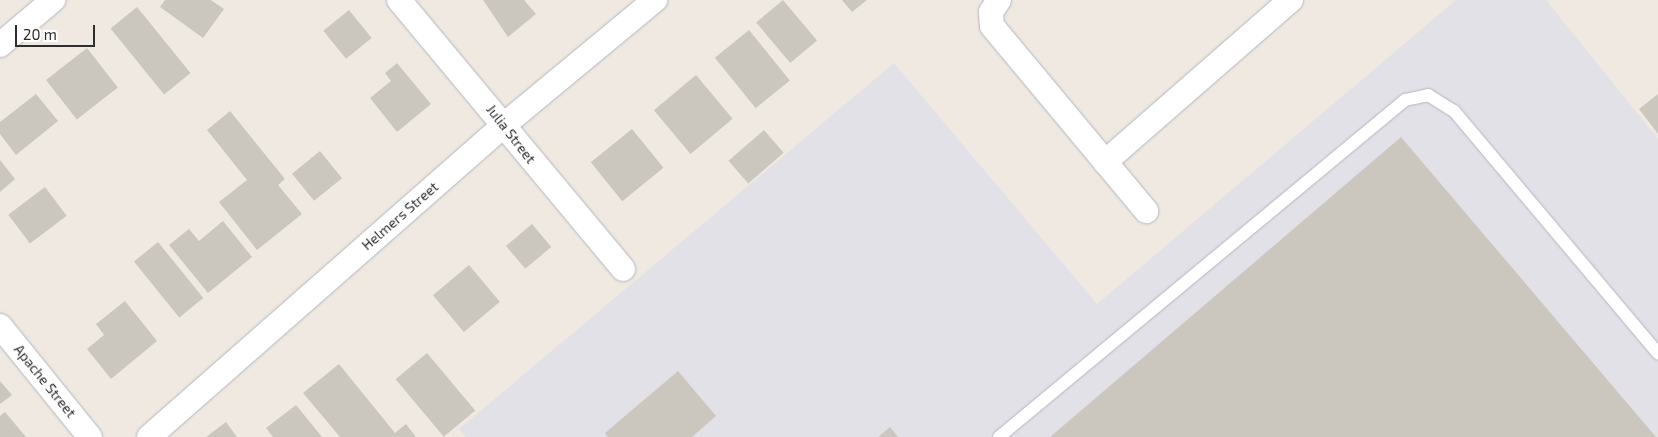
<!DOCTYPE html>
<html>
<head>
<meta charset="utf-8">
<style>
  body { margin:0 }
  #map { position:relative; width:1658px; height:437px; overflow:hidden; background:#efe9e1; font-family:"Exo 2",sans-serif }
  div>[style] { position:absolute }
  .industrial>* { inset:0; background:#e3e1e8 }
  .building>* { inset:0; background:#cbc7bf; transform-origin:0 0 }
  .roads { filter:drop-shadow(0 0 1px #b4b7c1) drop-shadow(0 0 1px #b4b7c1) }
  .lane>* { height:12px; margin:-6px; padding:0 6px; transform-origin:6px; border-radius:6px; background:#fff }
  .street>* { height:24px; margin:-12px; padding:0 12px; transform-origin:12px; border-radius:12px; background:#fff }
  span { translate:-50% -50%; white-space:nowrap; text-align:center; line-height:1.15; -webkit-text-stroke:4.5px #fff; paint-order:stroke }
  .street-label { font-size:14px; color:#2e2e2e }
  .scale { position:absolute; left:15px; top:25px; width:80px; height:22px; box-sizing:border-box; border:2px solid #2e2e2e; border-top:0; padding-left:6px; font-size:15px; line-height:18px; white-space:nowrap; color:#2e2e2e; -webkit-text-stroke:4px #fff; paint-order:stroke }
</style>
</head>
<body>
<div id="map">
  <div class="industrial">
    <i style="clip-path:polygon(1456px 0,1546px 0,1658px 139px,1658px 437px,466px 437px,459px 429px,894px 63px,1097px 304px)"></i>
  </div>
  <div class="building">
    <i style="clip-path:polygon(165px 0,211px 0,224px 9px,203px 38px,160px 7px)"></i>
    <i style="clip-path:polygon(483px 0,524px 0,536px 14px,508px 37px)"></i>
    <i style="left:783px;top:0;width:53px;height:35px;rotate:50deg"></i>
    <i style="clip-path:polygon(842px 0,867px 0,852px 12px)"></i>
    <i style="left:137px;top:7px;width:85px;height:34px;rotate:51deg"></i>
    <i style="left:349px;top:10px;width:36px;height:33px;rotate:51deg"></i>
    <i style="left:749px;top:30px;width:65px;height:44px;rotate:51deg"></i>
    <i style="left:87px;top:48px;width:50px;height:52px;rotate:52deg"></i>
    <i style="clip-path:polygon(397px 63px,431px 104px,397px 132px,370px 98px,391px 81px,385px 73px)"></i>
    <i style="left:696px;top:75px;width:57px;height:55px;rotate:50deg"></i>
    <i style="clip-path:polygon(36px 94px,58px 121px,16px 155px,0 134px,0 122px)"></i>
    <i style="clip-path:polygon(1658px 94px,1658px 134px,1639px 109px)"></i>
    <i style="clip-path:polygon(230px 111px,285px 179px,278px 185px,302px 214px,257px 250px,219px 202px,247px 180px,207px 130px)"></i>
    <i style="left:632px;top:129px;width:50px;height:53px;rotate:51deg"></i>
    <i style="left:764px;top:130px;width:30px;height:47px;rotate:49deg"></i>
    <i style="clip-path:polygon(1401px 137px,1656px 437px,1050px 437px)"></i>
    <i style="left:320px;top:151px;width:35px;height:36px;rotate:51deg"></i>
    <i style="clip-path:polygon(0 160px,15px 179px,0 192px)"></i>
    <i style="left:45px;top:187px;width:36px;height:46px;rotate:53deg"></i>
    <i style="clip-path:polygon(223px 221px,252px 257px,208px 293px,169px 245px,189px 229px,199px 241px)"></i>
    <i style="left:532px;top:224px;width:30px;height:34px;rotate:50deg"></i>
    <i style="left:158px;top:242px;width:72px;height:31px;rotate:51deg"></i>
    <i style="left:469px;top:265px;width:48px;height:47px;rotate:50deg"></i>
    <i style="clip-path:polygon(125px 301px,157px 341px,111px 379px,87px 349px,104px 335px,96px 324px)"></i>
    <i style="left:427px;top:353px;width:75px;height:41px;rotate:50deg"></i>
    <i style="clip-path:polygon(339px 364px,395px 433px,406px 424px,416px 437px,340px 437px,303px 393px)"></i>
    <i style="clip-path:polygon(678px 371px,716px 416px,692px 437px,608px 437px,605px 433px)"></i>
    <i style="clip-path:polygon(0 381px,12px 395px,0 404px)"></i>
    <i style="clip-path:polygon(296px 405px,322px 437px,273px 437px,266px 428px)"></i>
    <i style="clip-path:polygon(5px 412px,26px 437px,0 437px,0 416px)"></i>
    <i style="clip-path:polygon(226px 422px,237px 437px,206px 437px)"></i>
    <i style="clip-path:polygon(890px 427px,898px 437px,878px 437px)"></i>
  </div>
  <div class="roads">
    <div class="lane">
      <i style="left:999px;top:437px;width:528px;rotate:-39.69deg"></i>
      <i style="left:1405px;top:100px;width:24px;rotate:-12deg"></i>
      <i style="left:1428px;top:95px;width:31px;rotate:32deg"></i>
      <i style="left:1454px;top:111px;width:317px;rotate:49.9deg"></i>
    </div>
    <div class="street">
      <i style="left:399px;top:0;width:350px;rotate:50.2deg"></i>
      <i style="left:999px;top:0;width:14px;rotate:124deg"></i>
      <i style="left:991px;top:12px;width:14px;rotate:86deg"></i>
      <i style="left:992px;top:26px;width:241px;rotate:50.2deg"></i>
      <i style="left:0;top:45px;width:70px;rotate:-40.3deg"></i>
      <i style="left:1105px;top:162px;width:247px;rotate:-41.1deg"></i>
      <i style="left:0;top:326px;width:143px;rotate:51deg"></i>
      <i style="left:149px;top:437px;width:474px;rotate:-41.3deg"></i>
      <i style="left:505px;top:124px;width:195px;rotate:-39.6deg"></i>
    </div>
  </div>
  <div class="street-label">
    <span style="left:511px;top:134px;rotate:52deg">Julia Street</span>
    <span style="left:400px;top:216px;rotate:-41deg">Helmers Street</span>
    <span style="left:45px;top:381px;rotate:51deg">Apache Street</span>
  </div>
  <div class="scale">20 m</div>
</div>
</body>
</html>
